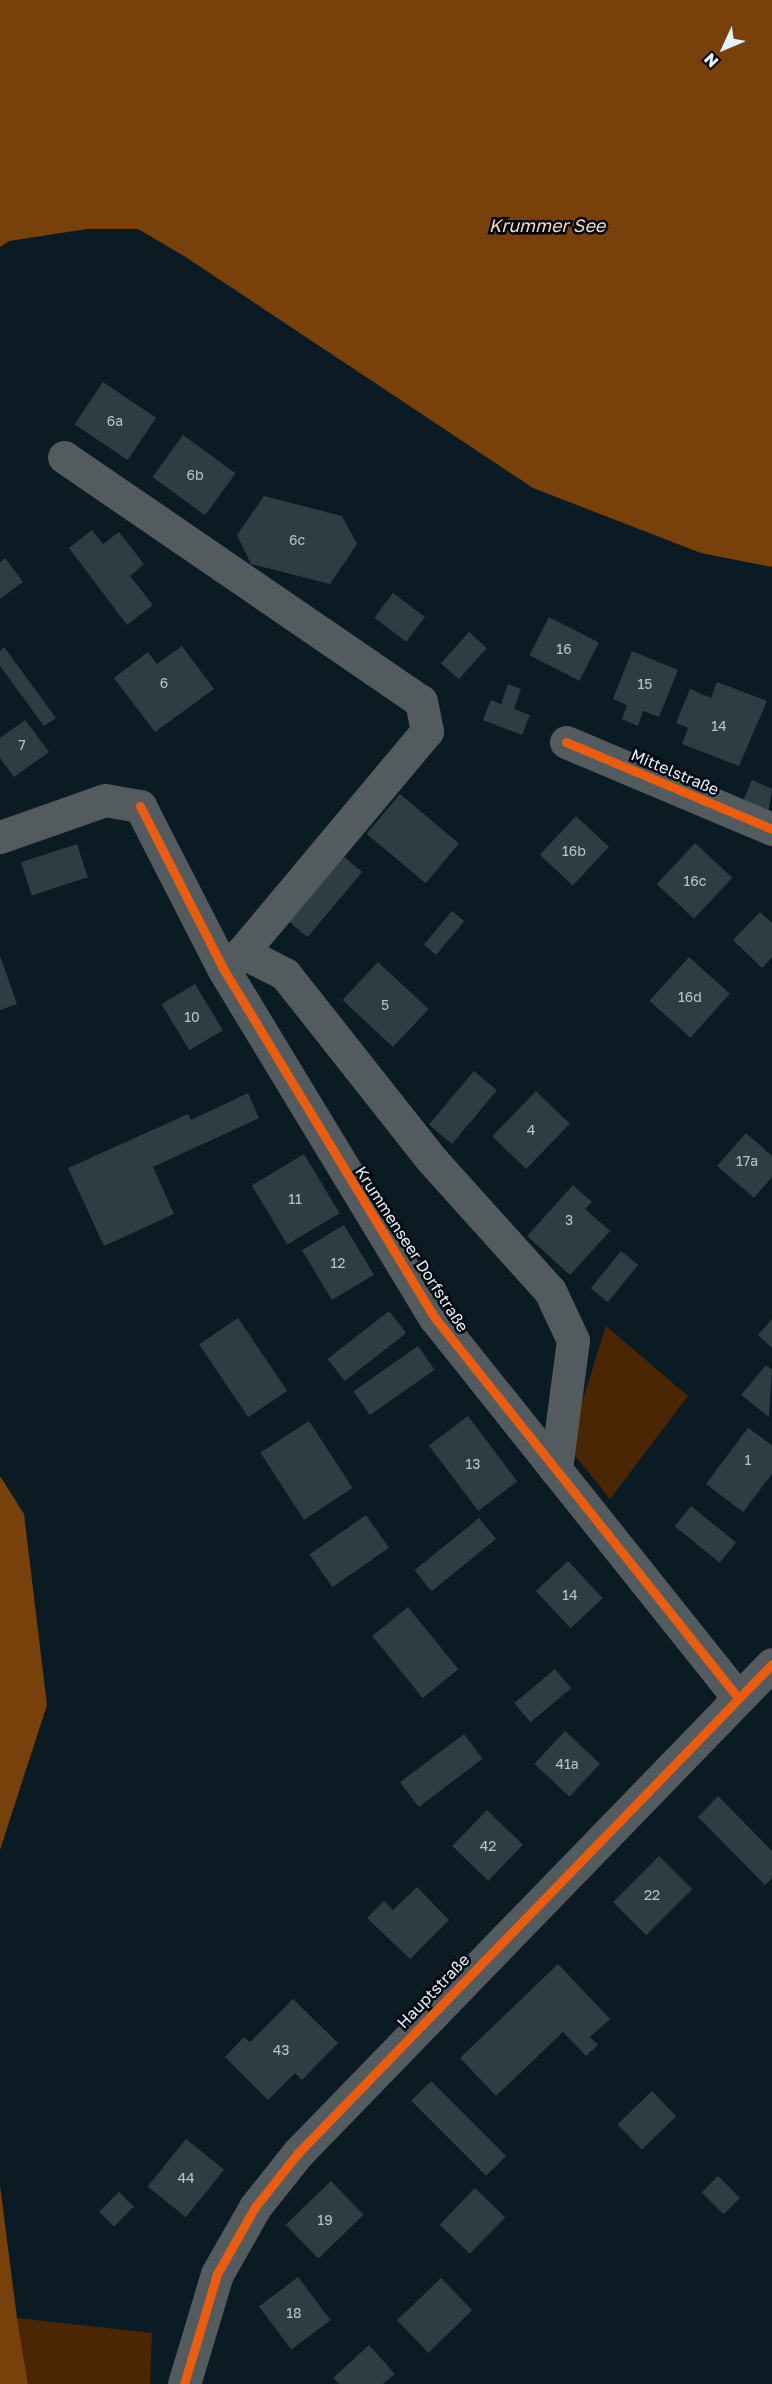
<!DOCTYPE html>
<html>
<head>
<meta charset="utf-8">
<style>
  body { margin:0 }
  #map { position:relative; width:772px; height:2384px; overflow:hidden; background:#0a1b24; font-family:"Golos Text",sans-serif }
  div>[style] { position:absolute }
  .green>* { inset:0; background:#4b2605 }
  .water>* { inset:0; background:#78400b }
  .building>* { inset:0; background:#2e3c43; transform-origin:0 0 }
  .minor>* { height:33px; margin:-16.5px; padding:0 16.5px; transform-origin:16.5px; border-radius:16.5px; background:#545b5f }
  .cycleway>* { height:9px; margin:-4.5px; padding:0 4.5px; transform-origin:4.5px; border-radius:4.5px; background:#e95d12 }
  span { translate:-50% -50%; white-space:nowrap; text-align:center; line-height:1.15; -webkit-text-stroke:5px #01070e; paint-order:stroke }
  .number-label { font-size:14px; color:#b7c5ce }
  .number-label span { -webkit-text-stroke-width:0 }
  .street-label { font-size:16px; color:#e5f3fc }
  .water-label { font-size:18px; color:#fed8be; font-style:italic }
  .north { position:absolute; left:694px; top:18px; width:60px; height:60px; -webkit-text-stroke:4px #01070e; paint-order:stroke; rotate:226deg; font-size:16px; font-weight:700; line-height:24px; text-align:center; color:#e5f3fc }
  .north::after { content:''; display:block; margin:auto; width:21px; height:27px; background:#e5f3fc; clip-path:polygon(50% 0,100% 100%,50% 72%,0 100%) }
</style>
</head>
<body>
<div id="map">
  <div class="green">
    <i style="clip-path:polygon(606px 1326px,688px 1396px,610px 1499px,568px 1447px)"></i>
    <i style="clip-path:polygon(17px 2318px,152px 2333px,150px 2384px,28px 2384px)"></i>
  </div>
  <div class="water">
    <i style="clip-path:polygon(0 0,772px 0,772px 567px,701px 553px,533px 488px,184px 256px,138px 229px,87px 229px,9px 241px,0 247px)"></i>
    <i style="clip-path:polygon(0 1476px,24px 1514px,47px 1705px,0 1850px)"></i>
    <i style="clip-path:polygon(0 2185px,17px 2318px,28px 2384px,0 2384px)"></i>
  </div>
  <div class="building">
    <i style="left:103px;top:382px;width:64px;height:51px;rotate:34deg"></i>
    <i style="left:183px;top:435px;width:65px;height:52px;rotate:36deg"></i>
    <i style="clip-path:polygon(264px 496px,342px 516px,357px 544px,330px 584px,251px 564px,237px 535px)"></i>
    <i style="clip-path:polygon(92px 530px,103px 544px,119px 532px,144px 564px,130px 576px,153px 605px,127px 625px,69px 548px)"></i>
    <i style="clip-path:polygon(5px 558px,23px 582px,0 599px,0 563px)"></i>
    <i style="left:393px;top:593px;width:40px;height:31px;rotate:37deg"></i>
    <i style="left:549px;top:617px;width:56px;height:43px;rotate:27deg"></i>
    <i style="left:469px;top:632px;width:24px;height:42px;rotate:42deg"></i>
    <i style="clip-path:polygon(182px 646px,214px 689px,155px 732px,114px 678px,148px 652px,157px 664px)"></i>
    <i style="clip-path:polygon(4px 647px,56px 718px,44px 726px,0 666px,0 651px)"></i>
    <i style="clip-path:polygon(632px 651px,678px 670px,659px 717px,643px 711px,638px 726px,622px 719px,627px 705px,613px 699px)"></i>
    <i style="clip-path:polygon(717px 682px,767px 701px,739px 766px,682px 744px,688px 728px,676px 723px,690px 689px,711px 698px)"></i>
    <i style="clip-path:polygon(508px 684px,521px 689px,514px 709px,530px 715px,522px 735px,483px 720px,491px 700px,501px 704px)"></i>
    <i style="clip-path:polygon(25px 720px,49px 752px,14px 777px,0 758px,0 738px)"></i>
    <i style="clip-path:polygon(752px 780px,772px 789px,768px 815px,742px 803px)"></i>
    <i style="left:400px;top:794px;width:77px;height:52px;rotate:40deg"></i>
    <i style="left:576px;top:816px;width:45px;height:53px;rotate:43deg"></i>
    <i style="left:695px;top:843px;width:51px;height:56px;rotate:43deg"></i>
    <i style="left:77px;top:844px;width:35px;height:59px;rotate:72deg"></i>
    <i style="left:343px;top:856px;width:25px;height:85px;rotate:40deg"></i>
    <i style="left:452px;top:911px;width:16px;height:44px;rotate:40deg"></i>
    <i style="clip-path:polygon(760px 912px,772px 923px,772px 957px,762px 968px,733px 940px)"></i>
    <i style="clip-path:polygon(0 956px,17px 1004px,0 1010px)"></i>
    <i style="left:689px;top:957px;width:55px;height:59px;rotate:42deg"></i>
    <i style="left:378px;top:962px;width:69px;height:52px;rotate:43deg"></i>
    <i style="left:195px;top:984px;width:54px;height:39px;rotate:59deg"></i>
    <i style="left:474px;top:1071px;width:30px;height:70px;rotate:40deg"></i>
    <i style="left:536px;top:1091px;width:47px;height:63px;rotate:44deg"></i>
    <i style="clip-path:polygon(248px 1093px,259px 1118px,153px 1167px,174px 1214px,104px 1246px,68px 1168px,188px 1114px,191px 1120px)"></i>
    <i style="clip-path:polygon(746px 1133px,772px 1156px,772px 1177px,754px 1198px,717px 1166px)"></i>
    <i style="left:304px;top:1154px;width:69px;height:61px;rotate:59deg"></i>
    <i style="clip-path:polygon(573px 1185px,592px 1202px,585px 1209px,610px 1231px,570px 1275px,527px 1236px)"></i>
    <i style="left:344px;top:1225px;width:58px;height:49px;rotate:59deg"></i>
    <i style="left:621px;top:1251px;width:22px;height:48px;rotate:39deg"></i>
    <i style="left:389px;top:1311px;width:28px;height:78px;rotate:52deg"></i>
    <i style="left:238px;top:1318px;width:88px;height:47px;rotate:56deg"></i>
    <i style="clip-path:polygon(772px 1319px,772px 1348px,758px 1335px)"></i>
    <i style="left:418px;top:1346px;width:29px;height:79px;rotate:55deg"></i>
    <i style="clip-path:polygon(766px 1365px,772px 1370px,769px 1417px,741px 1395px)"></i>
    <i style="left:468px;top:1416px;width:82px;height:49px;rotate:53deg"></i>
    <i style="left:309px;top:1421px;width:80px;height:58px;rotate:57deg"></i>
    <i style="clip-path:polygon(748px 1428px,772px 1445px,772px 1474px,743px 1512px,706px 1484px)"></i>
    <i style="left:691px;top:1506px;width:58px;height:26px;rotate:39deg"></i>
    <i style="left:366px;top:1515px;width:40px;height:69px;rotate:55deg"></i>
    <i style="left:479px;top:1518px;width:27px;height:83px;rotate:51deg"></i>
    <i style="left:568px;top:1561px;width:51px;height:44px;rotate:47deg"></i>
    <i style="left:408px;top:1607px;width:80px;height:46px;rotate:51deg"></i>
    <i style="left:555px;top:1669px;width:25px;height:53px;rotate:50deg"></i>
    <i style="left:565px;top:1731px;width:48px;height:45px;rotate:43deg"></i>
    <i style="left:464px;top:1734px;width:31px;height:80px;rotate:53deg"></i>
    <i style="clip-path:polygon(718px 1796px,772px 1851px,772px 1878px,765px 1885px,698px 1817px)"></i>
    <i style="left:487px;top:1810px;width:50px;height:50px;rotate:44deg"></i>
    <i style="left:659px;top:1856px;width:47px;height:65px;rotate:45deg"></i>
    <i style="clip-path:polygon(417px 1887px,449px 1920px,410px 1959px,367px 1918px,384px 1901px,393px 1910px)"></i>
    <i style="clip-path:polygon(558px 1964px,610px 2019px,590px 2037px,598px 2045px,586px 2056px,563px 2032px,496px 2096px,460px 2058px)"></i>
    <i style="clip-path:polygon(293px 1999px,338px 2043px,302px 2080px,295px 2073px,268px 2100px,225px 2057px,244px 2037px,250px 2042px)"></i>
    <i style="left:431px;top:2081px;width:106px;height:28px;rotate:45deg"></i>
    <i style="left:652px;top:2091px;width:35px;height:48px;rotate:46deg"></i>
    <i style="left:186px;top:2139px;width:49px;height:61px;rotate:39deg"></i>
    <i style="left:718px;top:2176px;width:31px;height:23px;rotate:45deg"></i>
    <i style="left:331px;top:2181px;width:47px;height:63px;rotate:46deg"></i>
    <i style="left:475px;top:2188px;width:42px;height:51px;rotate:44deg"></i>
    <i style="left:119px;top:2192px;width:21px;height:28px;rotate:45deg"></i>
    <i style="left:298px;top:2277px;width:54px;height:49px;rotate:53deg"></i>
    <i style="left:441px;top:2278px;width:45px;height:61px;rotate:46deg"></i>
    <i style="clip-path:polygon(369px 2345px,395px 2374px,383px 2384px,339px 2384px,333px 2378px)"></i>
  </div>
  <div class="minor">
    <i style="left:64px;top:457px;width:432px;rotate:34.4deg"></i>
    <i style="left:421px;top:701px;width:31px;rotate:79deg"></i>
    <i style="left:427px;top:731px;width:288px;rotate:129.9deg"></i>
    <i style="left:566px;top:742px;width:224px;rotate:22.9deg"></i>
    <i style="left:0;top:837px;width:111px;rotate:-19.4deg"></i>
    <i style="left:105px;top:800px;width:36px;rotate:10deg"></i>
    <i style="left:140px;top:806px;width:184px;rotate:62.9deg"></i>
    <i style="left:224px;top:970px;width:407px;rotate:58.8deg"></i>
    <i style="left:435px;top:1318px;width:486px;rotate:51.4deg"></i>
    <i style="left:228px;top:967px;width:21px;rotate:-47deg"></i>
    <i style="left:242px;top:952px;width:48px;rotate:27.1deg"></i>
    <i style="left:285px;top:974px;width:237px;rotate:51.7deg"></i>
    <i style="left:432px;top:1160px;width:176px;rotate:48deg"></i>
    <i style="left:550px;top:1291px;width:54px;rotate:64.9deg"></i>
    <i style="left:573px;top:1340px;width:131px;rotate:97.5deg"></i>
    <i style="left:184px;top:2384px;width:115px;rotate:-73.3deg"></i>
    <i style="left:217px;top:2274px;width:77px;rotate:-60.4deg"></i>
    <i style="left:255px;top:2207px;width:69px;rotate:-51.5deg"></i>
    <i style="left:298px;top:2153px;width:681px;rotate:-45.89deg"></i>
  </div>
  <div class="cycleway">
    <i style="left:566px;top:742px;width:224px;rotate:22.9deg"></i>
    <i style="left:140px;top:806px;width:184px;rotate:62.9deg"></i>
    <i style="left:224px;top:970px;width:407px;rotate:58.8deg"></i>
    <i style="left:435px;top:1318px;width:486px;rotate:51.4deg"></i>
    <i style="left:184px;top:2384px;width:115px;rotate:-73.3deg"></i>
    <i style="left:217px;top:2274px;width:77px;rotate:-60.4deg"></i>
    <i style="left:255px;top:2207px;width:69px;rotate:-51.5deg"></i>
    <i style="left:298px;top:2153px;width:681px;rotate:-45.89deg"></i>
  </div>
  <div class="number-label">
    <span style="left:115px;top:421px">6a</span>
    <span style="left:195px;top:475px">6b</span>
    <span style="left:297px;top:540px">6c</span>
    <span style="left:564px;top:649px">16</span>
    <span style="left:164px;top:683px">6</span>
    <span style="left:645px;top:684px">15</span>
    <span style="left:719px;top:726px">14</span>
    <span style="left:22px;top:745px">7</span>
    <span style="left:574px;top:851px">16b</span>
    <span style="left:695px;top:881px">16c</span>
    <span style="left:690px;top:997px">16d</span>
    <span style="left:385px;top:1005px">5</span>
    <span style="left:192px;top:1017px">10</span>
    <span style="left:531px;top:1130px">4</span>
    <span style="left:747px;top:1161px">17a</span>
    <span style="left:295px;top:1199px">11</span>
    <span style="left:569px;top:1220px">3</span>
    <span style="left:338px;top:1263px">12</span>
    <span style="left:748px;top:1460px">1</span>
    <span style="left:473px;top:1464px">13</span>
    <span style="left:570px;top:1595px">14</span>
    <span style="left:567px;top:1764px">41a</span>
    <span style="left:488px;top:1846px">42</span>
    <span style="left:652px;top:1895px">22</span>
    <span style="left:281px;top:2050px">43</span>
    <span style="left:186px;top:2178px">44</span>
    <span style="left:325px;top:2220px">19</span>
    <span style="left:294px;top:2313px">18</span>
  </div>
  <div class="street-label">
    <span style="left:675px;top:772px;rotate:23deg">Mittelstraße</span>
    <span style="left:412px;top:1249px;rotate:57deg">Krummenseer Dorfstraße</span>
    <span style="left:433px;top:1991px;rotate:-46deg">Hauptstraße</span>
  </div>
  <div class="water-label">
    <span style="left:547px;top:225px">Krummer See</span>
  </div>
  <div class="north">N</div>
</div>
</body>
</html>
